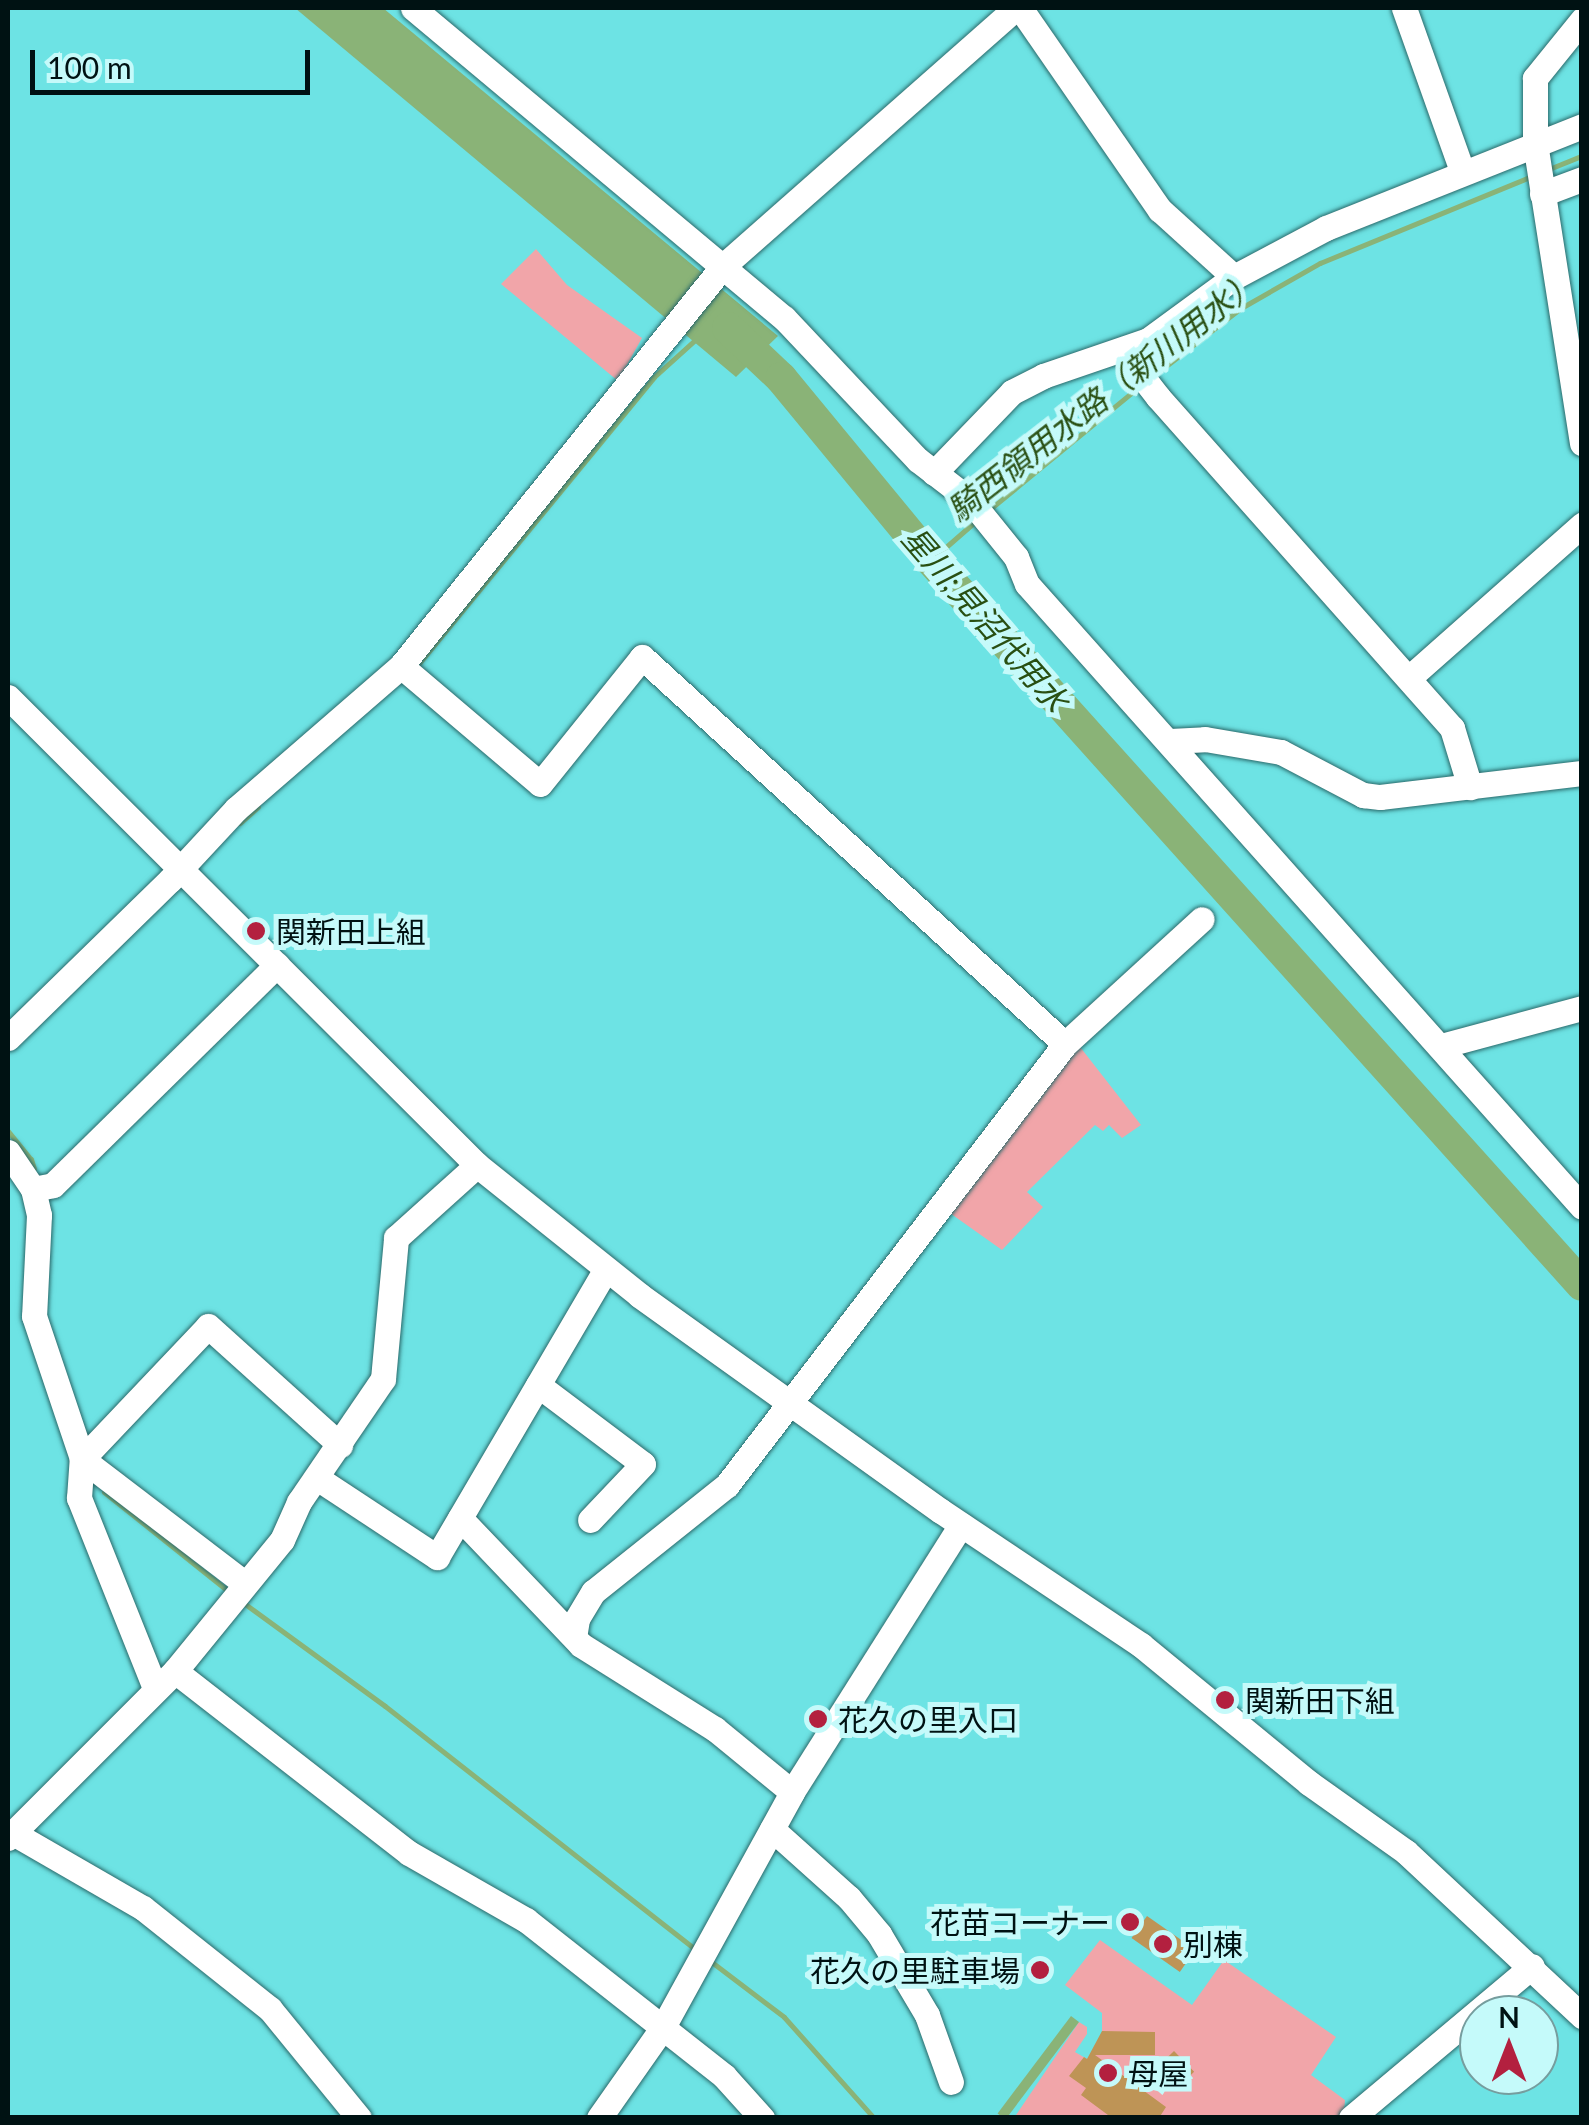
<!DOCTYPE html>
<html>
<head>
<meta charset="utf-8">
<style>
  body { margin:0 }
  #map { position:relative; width:1589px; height:2125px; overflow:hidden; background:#6de3e4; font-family:Lato,"Noto Sans JP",sans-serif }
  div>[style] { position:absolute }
  .green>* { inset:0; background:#f1a5a9 }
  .water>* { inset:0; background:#8ab377; transform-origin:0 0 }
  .stream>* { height:5px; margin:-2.5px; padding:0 2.5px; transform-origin:2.5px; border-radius:2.5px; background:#8ab377 }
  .river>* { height:32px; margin:-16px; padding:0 16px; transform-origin:16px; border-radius:16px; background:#8ab377 }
  .building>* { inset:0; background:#be9456; transform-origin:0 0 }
  .roads { filter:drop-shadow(0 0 2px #2b696a) drop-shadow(0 0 2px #2b696a) }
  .minor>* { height:25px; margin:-12.5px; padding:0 12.5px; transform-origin:12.5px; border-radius:12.5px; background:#fff }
  .dots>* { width:28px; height:28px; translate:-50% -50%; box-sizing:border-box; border:5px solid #c5fafa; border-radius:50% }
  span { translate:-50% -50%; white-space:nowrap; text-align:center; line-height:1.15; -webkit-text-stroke:10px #c5fafa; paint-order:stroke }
  .poi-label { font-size:30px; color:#001213 }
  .left { translate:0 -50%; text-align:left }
  .right { translate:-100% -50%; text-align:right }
  .water-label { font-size:32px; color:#294f12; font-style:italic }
  .frame { position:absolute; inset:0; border:10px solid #001213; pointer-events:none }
  .north { position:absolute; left:1459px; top:1995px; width:100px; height:100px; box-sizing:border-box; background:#c5fafa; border:2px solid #769d9e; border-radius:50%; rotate:0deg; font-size:28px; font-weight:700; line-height:40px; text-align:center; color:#001213 }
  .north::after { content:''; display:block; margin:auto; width:35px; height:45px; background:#b3203f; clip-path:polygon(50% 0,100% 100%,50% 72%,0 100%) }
  .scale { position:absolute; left:30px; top:50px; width:280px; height:45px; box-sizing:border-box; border:5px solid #001213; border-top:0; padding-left:12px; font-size:30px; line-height:35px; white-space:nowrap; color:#001213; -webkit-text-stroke:8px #c5fafa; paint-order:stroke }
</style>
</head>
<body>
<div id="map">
  <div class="green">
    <i style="clip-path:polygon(536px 249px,567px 285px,642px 338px,618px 381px,501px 284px)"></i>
    <i style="clip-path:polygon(1077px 1043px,1141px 1125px,1122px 1138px,1109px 1125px,1103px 1131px,1095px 1125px,1027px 1192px,1043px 1207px,1002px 1250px,947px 1211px)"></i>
    <i style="clip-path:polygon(1100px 1940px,1192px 2005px,1224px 1960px,1336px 2037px,1311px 2075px,1345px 2100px,1344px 2113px,1339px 2117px,1014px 2118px,1079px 2022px,1087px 2027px,1087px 2034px,1075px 2052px,1087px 2059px,1102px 2038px,1102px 2013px,1065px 1985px)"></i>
  </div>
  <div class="water">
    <i style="clip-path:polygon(295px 8px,383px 8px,778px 336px,736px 377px)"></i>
    <i style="left:1071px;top:2016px;width:10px;height:122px;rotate:37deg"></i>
  </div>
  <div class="stream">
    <i style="left:1549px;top:169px;width:35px;rotate:-22deg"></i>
    <i style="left:1153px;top:376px;width:111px;rotate:-37.7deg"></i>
    <i style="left:1241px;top:308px;width:91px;rotate:-29.7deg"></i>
    <i style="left:1320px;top:263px;width:227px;rotate:-22.3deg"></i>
    <i style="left:990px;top:509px;width:194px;rotate:-39.4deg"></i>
    <i style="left:931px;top:560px;width:62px;rotate:-41.1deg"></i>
    <i style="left:416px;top:667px;width:375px;rotate:-50.6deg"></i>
    <i style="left:654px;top:377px;width:58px;rotate:-42.2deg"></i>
    <i style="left:240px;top:823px;width:24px;rotate:-42deg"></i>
    <i style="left:8px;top:1131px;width:36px;rotate:51deg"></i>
    <i style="left:31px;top:1159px;width:10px;rotate:73deg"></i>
    <i style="left:104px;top:1492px;width:159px;rotate:38.6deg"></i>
    <i style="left:241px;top:1601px;width:178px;rotate:36.1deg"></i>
    <i style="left:385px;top:1706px;width:395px;rotate:38.1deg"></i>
    <i style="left:709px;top:1960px;width:94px;rotate:37.2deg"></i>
    <i style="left:784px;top:2017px;width:135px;rotate:48.3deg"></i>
  </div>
  <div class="river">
    <i style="left:728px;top:328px;width:73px;rotate:43.3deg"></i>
    <i style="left:781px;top:378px;width:236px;rotate:50.5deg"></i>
    <i style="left:931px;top:560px;width:974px;rotate:48.08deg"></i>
  </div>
  <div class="building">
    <i style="left:1147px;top:1916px;width:59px;height:27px;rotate:35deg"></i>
    <i style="clip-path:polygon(1102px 2031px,1155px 2032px,1155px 2055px,1095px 2055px,1166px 2107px,1159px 2118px,1112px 2118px,1081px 2095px,1086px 2088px,1069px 2076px,1084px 2057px,1087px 2059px)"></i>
    <i style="left:1174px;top:2051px;width:29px;height:20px;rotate:46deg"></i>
  </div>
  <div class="roads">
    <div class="minor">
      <i style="left:413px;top:8px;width:483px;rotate:39.9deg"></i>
      <i style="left:784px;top:318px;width:195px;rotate:46.7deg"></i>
      <i style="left:918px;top:460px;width:66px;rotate:37.6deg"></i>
      <i style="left:970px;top:500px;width:73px;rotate:51.1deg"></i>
      <i style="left:1016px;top:557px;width:29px;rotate:68deg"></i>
      <i style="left:1027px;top:584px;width:834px;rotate:48.3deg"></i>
      <i style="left:1020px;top:8px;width:246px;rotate:55.3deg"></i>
      <i style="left:1160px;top:210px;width:100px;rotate:42.2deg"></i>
      <i style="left:1404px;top:8px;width:173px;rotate:70.4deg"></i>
      <i style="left:1582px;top:20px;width:75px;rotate:129deg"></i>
      <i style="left:1535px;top:78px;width:65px;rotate:90deg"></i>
      <i style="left:1535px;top:143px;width:304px;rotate:81.1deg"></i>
      <i style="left:1542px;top:194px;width:43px;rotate:-20.6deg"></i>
      <i style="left:1123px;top:352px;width:57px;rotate:52.1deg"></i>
      <i style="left:1158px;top:397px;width:443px;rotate:48.4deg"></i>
      <i style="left:1452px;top:728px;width:62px;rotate:73deg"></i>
      <i style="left:934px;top:473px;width:112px;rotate:-46.1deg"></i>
      <i style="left:1012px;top:392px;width:35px;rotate:-27deg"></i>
      <i style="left:1043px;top:376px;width:111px;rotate:-18.9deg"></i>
      <i style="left:1148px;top:340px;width:107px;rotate:-36.2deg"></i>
      <i style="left:1234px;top:277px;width:104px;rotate:-28deg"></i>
      <i style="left:1326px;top:228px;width:276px;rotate:-21.7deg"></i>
      <i style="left:401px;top:666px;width:182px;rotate:40.3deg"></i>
      <i style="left:540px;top:784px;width:163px;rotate:-51.2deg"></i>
      <i style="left:642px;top:657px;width:573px;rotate:42.46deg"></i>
      <i style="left:1065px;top:1044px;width:556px;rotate:127.47deg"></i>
      <i style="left:727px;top:1485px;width:171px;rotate:141.4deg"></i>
      <i style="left:593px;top:1592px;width:31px;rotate:121deg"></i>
      <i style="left:577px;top:1619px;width:18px;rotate:99deg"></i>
      <i style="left:1410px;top:677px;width:230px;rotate:-41.5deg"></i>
      <i style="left:8px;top:697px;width:663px;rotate:44.94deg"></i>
      <i style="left:477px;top:1165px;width:208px;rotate:38.7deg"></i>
      <i style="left:639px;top:1295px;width:371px;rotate:35.6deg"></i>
      <i style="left:941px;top:1511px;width:241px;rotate:33.8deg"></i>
      <i style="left:1141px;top:1645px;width:217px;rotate:39.4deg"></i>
      <i style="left:1309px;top:1783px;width:119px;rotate:35.4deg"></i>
      <i style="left:1406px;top:1852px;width:241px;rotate:43deg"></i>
      <i style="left:1170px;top:741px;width:35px;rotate:-3deg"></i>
      <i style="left:1205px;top:739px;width:77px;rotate:9.7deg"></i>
      <i style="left:1281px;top:752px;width:93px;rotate:27.7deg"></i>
      <i style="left:1363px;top:795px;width:17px;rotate:7deg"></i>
      <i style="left:1380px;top:797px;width:203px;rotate:-6.8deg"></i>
      <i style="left:8px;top:1038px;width:226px;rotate:-44.3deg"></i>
      <i style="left:170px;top:880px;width:97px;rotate:-47.1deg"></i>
      <i style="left:236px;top:809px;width:218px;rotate:-40.9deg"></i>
      <i style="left:401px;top:666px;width:514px;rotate:-51.17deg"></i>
      <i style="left:723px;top:266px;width:390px;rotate:-41.4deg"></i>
      <i style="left:1065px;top:1044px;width:185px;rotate:-42.4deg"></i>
      <i style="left:1441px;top:1046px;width:146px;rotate:-15.1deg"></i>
      <i style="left:8px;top:1152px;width:45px;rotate:56deg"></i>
      <i style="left:33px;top:1189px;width:27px;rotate:77deg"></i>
      <i style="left:39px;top:1215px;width:101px;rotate:92.8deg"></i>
      <i style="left:34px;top:1316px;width:151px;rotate:71.4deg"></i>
      <i style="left:82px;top:1459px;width:204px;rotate:37.4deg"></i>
      <i style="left:33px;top:1189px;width:20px;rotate:-11deg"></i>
      <i style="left:53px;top:1185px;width:314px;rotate:-44.5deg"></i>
      <i style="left:538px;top:1385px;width:131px;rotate:37deg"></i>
      <i style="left:643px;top:1464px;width:77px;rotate:133.4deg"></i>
      <i style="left:317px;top:1478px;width:144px;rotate:33.4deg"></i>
      <i style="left:437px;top:1557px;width:334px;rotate:-59.6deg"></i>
      <i style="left:460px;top:1518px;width:175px;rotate:46.4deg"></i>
      <i style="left:581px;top:1645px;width:158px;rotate:32.1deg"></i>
      <i style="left:715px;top:1729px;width:99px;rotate:39.3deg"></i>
      <i style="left:175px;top:1671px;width:296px;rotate:37.9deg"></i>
      <i style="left:409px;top:1853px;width:135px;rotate:29.8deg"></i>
      <i style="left:526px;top:1920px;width:252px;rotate:38.2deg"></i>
      <i style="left:724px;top:2076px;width:57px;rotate:47.9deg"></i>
      <i style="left:155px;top:1688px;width:205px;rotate:-111.8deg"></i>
      <i style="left:79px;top:1498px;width:39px;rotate:-86deg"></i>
      <i style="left:82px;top:1459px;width:183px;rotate:-46.5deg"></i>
      <i style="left:208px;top:1326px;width:178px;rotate:42deg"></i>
      <i style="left:772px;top:1829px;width:103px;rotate:41.9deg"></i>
      <i style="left:849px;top:1898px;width:47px;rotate:50.2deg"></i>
      <i style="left:879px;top:1934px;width:94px;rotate:59.3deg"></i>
      <i style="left:927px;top:2015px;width:71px;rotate:70.3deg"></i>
      <i style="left:13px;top:1833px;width:150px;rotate:30deg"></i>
      <i style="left:143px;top:1908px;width:162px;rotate:38.5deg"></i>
      <i style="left:270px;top:2009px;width:141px;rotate:50.8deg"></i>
      <i style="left:8px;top:1838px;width:236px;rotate:-45deg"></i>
      <i style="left:175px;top:1671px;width:169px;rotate:-50.8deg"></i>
      <i style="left:282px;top:1540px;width:42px;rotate:-65.9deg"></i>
      <i style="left:299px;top:1502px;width:149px;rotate:-55.7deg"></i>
      <i style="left:383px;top:1379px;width:142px;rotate:-84.7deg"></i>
      <i style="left:396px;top:1238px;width:109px;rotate:-42deg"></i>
      <i style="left:599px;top:2118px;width:111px;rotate:-54.9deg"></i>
      <i style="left:663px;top:2027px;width:268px;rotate:-61.2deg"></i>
      <i style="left:792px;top:1792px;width:316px;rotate:-57.7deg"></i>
      <i style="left:1351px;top:2118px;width:236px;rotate:-40deg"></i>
    </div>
  </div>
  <div class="dots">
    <i style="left:256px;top:931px;background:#b3203f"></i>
    <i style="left:1225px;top:1700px;background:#b3203f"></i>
    <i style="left:818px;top:1719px;background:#b3203f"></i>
    <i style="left:1130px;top:1922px;background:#b3203f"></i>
    <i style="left:1163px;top:1944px;background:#b3203f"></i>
    <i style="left:1040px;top:1970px;background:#b3203f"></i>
    <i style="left:1108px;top:2073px;background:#b3203f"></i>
  </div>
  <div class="poi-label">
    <span class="left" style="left:276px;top:931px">関新田上組</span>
    <span class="left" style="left:1245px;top:1700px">関新田下組</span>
    <span class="left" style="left:838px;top:1719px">花久の里入口</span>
    <span class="right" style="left:1110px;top:1922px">花苗コーナー</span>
    <span class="left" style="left:1183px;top:1944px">別棟</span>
    <span class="right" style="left:1020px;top:1970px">花久の里駐車場</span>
    <span class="left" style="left:1128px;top:2073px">母屋</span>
  </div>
  <div class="water-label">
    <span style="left:1103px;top:396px;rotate:-38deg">騎西領用水路（新川用水）</span>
    <span style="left:985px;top:619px;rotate:49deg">星川;見沼代用水</span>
  </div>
  <div class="frame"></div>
  <div class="north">N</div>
  <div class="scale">100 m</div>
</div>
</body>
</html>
